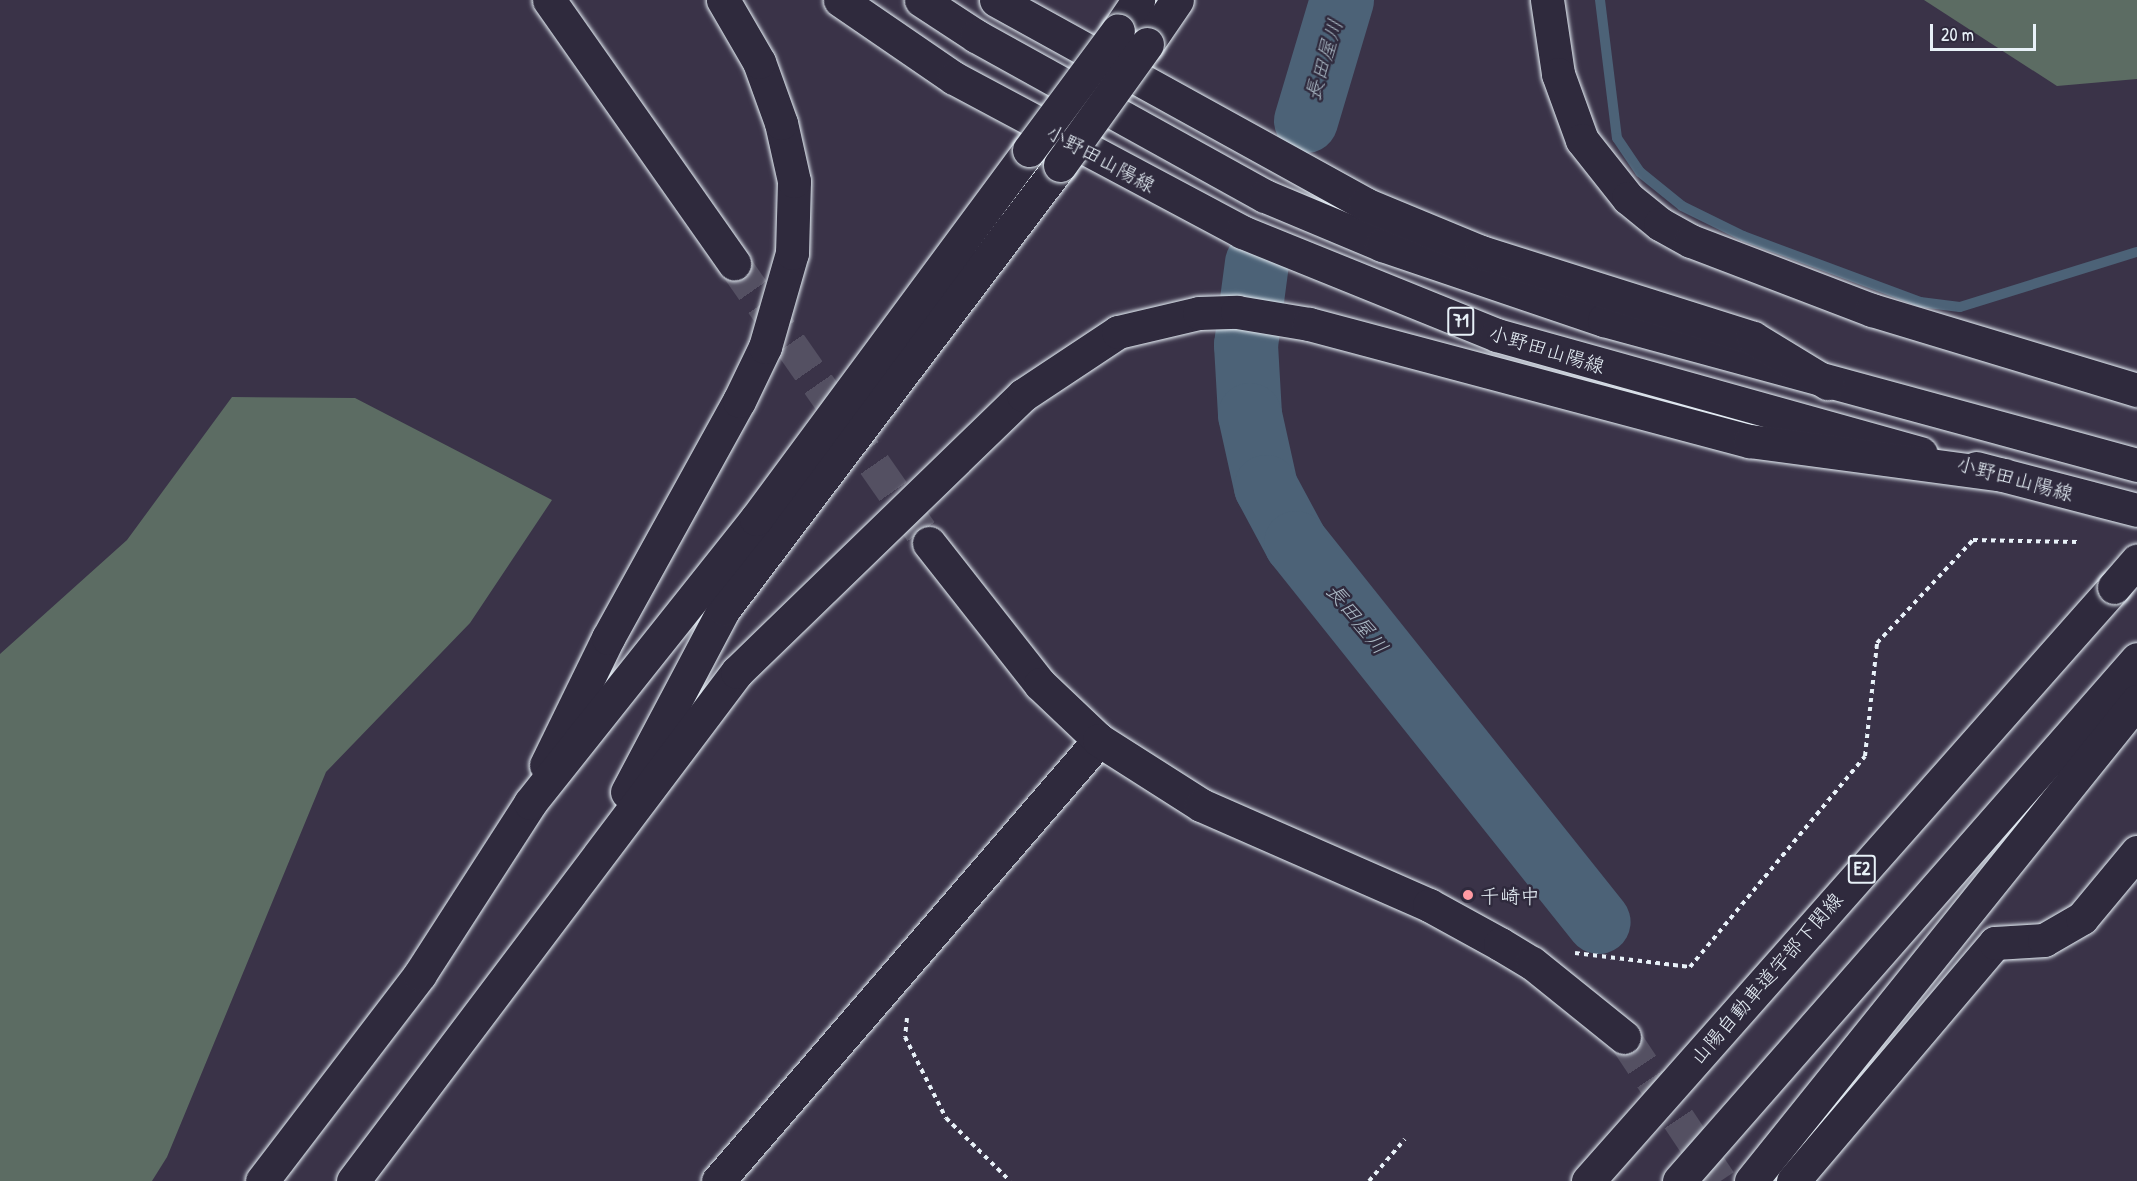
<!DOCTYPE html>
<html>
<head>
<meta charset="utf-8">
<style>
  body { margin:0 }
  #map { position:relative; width:2137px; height:1181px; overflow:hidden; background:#3a3348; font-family:"Patrick Hand","Klee One",sans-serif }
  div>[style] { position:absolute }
  .green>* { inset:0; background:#5c6c63 }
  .stream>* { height:10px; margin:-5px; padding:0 5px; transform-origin:5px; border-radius:5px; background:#4c6277 }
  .river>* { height:64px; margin:-32px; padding:0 32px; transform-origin:32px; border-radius:32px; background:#4c6277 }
  .tertiary-tunnel>* { height:33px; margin-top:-16.5px; transform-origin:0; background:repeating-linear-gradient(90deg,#545062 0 33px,transparent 0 49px) }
  .path>* { height:4px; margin-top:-2px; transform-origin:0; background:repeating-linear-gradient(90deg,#e8f1f8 0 4.5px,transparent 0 9px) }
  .roads { filter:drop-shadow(0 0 2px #e8f1f8) drop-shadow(0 0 2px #e8f1f8) }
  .minor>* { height:33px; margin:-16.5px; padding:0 16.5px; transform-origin:16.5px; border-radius:16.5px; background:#2f2a3d }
  .tertiary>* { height:33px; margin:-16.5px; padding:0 16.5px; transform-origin:16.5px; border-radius:16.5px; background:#2f2a3d }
  .primary>* { height:33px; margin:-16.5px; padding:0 16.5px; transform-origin:16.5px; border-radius:16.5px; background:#2f2a3d }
  .motorway>* { height:33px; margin:-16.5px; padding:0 16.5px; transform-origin:16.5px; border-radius:16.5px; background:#2f2a3d }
  .bridges { filter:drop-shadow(0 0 2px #e8f1f8) drop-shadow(0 0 2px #e8f1f8) }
  .motorway-bridge>* { height:33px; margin:-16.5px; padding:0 16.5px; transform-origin:16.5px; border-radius:16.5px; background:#2f2a3d }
  .dots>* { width:16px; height:16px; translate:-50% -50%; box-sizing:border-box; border:3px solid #2f2a3d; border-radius:50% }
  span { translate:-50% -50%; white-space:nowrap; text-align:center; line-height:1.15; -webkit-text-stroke:5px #2f2a3d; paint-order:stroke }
  .shield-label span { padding:2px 4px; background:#2f2a3d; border:2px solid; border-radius:4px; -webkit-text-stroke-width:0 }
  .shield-label { font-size:18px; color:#e8f1f8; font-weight:700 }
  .street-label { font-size:20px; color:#e8f1f8 }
  .poi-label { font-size:20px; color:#e8f1f8 }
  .left { translate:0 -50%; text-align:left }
  .water-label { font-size:21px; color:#aab8c4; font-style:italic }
  .scale { position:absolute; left:1930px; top:24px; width:106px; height:27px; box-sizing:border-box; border:3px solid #e8f1f8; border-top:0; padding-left:8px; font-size:18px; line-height:21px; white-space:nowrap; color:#e8f1f8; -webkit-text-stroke:4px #2f2a3d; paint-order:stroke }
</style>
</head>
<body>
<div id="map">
  <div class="green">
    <i style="clip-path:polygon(1924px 0,2137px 0,2137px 79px,2057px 86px)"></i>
    <i style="clip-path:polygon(232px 397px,355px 398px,552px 500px,470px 623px,326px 772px,167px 1157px,152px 1181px,0 1181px,0 654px,127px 540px)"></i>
  </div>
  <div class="stream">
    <i style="left:1600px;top:0;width:139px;rotate:83deg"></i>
    <i style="left:1617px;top:138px;width:41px;rotate:55.9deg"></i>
    <i style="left:1640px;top:172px;width:54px;rotate:39deg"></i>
    <i style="left:1682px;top:206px;width:68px;rotate:26.2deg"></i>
    <i style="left:1743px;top:236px;width:189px;rotate:20.4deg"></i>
    <i style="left:1920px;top:302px;width:40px;rotate:7.1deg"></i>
    <i style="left:1960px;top:307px;width:185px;rotate:-17.3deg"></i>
  </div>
  <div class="river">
    <i style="left:1306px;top:121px;width:126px;rotate:-73.4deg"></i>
    <i style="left:1257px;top:263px;width:83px;rotate:97.6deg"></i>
    <i style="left:1246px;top:345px;width:70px;rotate:86.7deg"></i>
    <i style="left:1250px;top:415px;width:74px;rotate:77.5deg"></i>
    <i style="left:1266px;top:487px;width:64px;rotate:61.8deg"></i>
    <i style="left:1296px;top:543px;width:485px;rotate:51.4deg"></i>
  </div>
  <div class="tertiary-tunnel">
    <i style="left:734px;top:263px;width:341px;rotate:55.1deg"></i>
    <i style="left:1624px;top:1037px;width:173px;rotate:56.3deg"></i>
  </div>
  <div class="path">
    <i style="left:1575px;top:953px;width:116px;rotate:6.9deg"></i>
    <i style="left:1690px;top:967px;width:274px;rotate:-50.3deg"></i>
    <i style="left:1865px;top:756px;width:114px;rotate:-83.9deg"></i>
    <i style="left:1877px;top:643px;width:141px;rotate:-47deg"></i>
    <i style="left:1973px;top:540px;width:106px;rotate:1.1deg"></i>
    <i style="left:907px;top:1018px;width:19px;rotate:96deg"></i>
    <i style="left:905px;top:1037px;width:91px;rotate:63.2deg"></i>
    <i style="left:946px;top:1118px;width:90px;rotate:44.5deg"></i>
    <i style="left:1369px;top:1181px;width:55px;rotate:-49.4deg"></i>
  </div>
  <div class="roads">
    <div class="minor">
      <i style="left:1547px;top:0;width:75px;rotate:81.5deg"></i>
      <i style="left:1558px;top:74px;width:70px;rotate:70deg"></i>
      <i style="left:1582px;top:140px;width:74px;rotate:51.6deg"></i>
      <i style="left:1628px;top:198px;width:41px;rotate:39.1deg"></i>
      <i style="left:1660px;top:224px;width:35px;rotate:29deg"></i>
      <i style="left:1691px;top:241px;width:194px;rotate:20.9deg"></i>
      <i style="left:1872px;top:310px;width:277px;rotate:16.8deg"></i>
      <i style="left:718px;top:1181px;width:583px;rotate:-49.17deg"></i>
      <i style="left:1793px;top:1181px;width:312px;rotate:-49.7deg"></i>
      <i style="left:1995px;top:943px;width:49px;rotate:-3.5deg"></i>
      <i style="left:2044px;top:940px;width:44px;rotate:-30.1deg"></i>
      <i style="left:2082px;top:918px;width:86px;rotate:-50.2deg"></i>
    </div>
    <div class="tertiary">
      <i style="left:549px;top:0;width:322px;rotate:54.9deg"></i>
      <i style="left:929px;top:543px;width:179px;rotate:51.8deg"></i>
      <i style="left:1040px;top:684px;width:81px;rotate:43.5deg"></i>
      <i style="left:1099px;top:740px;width:121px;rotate:32.5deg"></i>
      <i style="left:1201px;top:805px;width:249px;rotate:23.7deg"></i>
      <i style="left:1429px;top:905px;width:81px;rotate:28.8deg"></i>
      <i style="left:1500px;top:944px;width:37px;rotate:31deg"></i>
      <i style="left:1532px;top:963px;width:118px;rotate:38.8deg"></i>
    </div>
    <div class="primary">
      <i style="left:840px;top:0;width:138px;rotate:34.4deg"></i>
      <i style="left:954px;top:78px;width:327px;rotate:28.1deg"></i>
      <i style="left:1242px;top:232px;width:275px;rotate:22deg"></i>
      <i style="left:1497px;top:335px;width:440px;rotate:15.6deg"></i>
      <i style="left:921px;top:0;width:66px;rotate:33.2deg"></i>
      <i style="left:976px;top:36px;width:330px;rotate:29deg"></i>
      <i style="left:1265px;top:196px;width:127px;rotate:22.7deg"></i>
      <i style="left:1382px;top:245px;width:234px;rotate:18.7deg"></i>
      <i style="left:1604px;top:320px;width:552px;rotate:15.22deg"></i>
      <i style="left:1976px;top:468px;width:166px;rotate:14.6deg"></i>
    </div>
    <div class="motorway">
      <i style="left:996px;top:0;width:422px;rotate:28.9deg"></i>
      <i style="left:1365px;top:204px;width:126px;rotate:22.5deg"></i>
      <i style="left:1481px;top:252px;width:285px;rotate:17.5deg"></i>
      <i style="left:1753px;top:338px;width:87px;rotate:31.3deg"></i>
      <i style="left:1118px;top:30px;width:36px;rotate:-56deg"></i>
      <i style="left:1147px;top:44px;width:53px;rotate:-55.7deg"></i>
      <i style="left:546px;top:765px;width:141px;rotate:-64deg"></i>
      <i style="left:608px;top:638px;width:271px;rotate:-61.1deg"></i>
      <i style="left:739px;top:401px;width:60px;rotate:-64.3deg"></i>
      <i style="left:765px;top:347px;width:98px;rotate:-74deg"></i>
      <i style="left:792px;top:253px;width:72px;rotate:-88.4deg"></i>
      <i style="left:794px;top:181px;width:59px;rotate:-102.6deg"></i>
      <i style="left:781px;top:123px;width:65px;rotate:-109.8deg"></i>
      <i style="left:759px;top:62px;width:72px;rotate:-120.1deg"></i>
      <i style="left:627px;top:792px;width:207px;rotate:-62.1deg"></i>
      <i style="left:724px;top:609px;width:557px;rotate:-52.88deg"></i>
      <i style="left:262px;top:1181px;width:260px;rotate:-52.6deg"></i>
      <i style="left:420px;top:974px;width:203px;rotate:-57.2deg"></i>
      <i style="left:530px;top:803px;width:363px;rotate:-51.5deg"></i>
      <i style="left:756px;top:519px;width:459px;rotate:-53.5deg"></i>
      <i style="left:353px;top:1181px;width:638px;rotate:-52.97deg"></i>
      <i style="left:737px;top:672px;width:398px;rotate:-44.1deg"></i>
      <i style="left:1023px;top:395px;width:114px;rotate:-33.6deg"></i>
      <i style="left:1118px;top:332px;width:83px;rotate:-13.2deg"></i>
      <i style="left:1199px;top:313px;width:38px;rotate:-2deg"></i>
      <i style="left:1237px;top:312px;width:73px;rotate:9.5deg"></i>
      <i style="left:1309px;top:324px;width:456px;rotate:14.9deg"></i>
      <i style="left:1750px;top:441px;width:256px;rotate:7.6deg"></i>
      <i style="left:1588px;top:1181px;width:793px;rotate:-48.47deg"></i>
      <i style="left:1679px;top:1181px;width:694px;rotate:-48.74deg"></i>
      <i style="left:1751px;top:1181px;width:616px;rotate:-51.19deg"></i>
    </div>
  </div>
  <div class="bridges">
    <div class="motorway-bridge">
      <i style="left:1029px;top:150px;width:149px;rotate:-53.4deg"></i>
      <i style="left:1060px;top:165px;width:149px;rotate:-54.3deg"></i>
      <i style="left:2114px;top:587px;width:35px;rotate:-49deg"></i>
    </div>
  </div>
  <div class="dots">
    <i style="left:1468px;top:895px;background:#ff9aa2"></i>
  </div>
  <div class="shield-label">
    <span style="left:1461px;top:321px">71</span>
    <span style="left:1862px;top:869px">E2</span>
  </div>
  <div class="street-label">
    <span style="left:1101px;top:158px;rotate:28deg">小野田山陽線</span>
    <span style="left:1547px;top:349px;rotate:17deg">小野田山陽線</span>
    <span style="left:2015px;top:478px;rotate:15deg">小野田山陽線</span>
    <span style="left:1766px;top:978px;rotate:-49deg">山陽自動車道宇部下関線</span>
  </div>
  <div class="poi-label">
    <span class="left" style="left:1480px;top:895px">千崎中</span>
  </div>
  <div class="water-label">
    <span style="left:1324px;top:60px;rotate:-73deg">長田屋川</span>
    <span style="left:1357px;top:619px;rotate:51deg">長田屋川</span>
  </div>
  <div class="scale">20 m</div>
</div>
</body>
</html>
